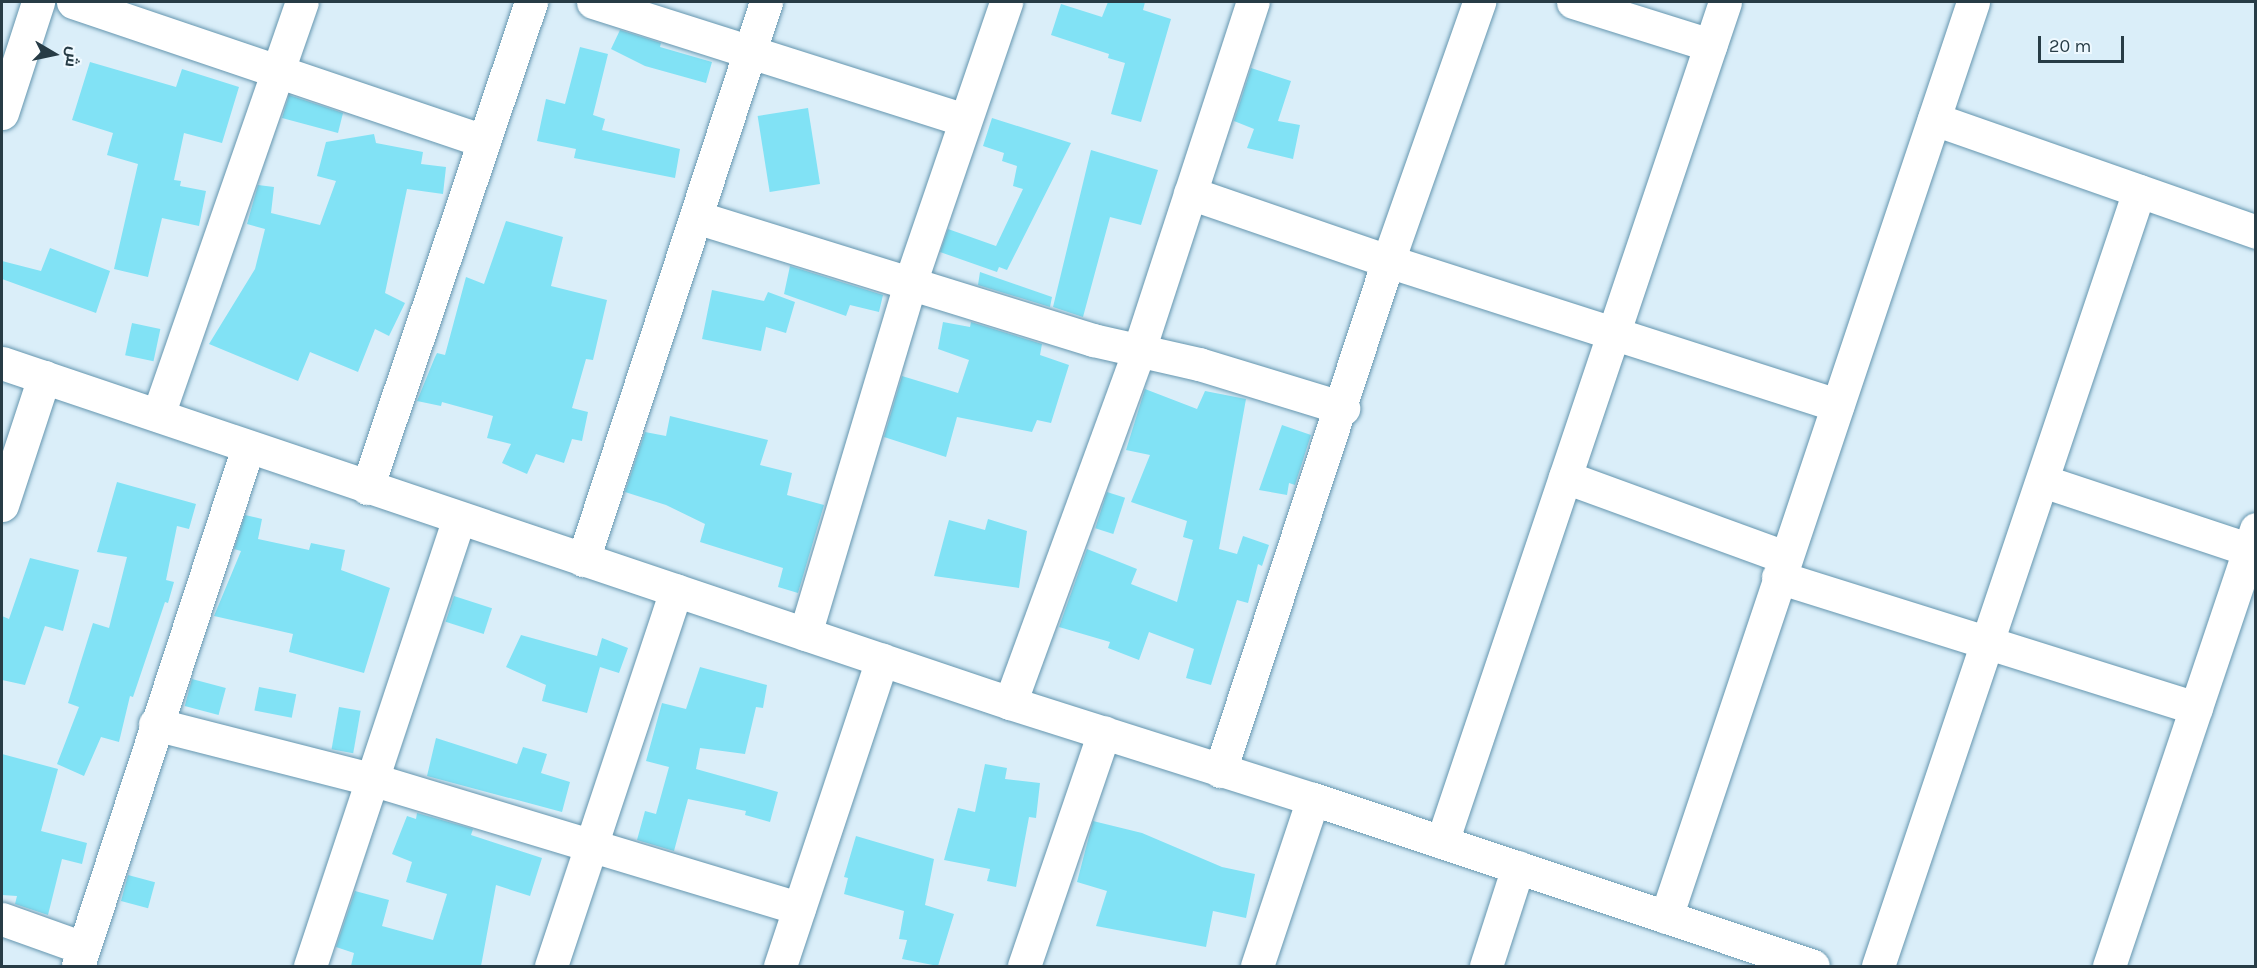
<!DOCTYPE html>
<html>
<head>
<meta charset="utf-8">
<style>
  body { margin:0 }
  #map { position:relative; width:2257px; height:968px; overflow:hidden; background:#daeef9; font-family:Karla,Cairo,sans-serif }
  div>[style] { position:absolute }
  .building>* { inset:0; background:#81e2f5; transform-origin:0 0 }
  .roads { filter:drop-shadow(0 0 2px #6596af) drop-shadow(0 0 2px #6596af) }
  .minor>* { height:33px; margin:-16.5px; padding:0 16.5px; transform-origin:16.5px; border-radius:16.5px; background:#fff }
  span { translate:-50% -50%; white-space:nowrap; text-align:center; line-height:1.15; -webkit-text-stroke:6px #eff9ff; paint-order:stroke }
  .frame { position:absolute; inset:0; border:3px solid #273c46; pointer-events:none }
  .north { position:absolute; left:24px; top:24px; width:60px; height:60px; -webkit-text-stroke:4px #eff9ff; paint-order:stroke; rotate:99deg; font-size:16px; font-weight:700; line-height:24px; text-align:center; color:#273c46 }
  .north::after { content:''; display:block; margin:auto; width:21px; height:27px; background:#273c46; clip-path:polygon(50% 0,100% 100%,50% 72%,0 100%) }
  .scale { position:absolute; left:2038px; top:36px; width:86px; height:27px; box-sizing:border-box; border:3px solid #273c46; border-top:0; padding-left:8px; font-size:18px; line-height:21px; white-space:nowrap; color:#273c46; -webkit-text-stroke:4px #eff9ff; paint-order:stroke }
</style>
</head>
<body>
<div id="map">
  <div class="building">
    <i style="clip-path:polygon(1108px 2px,1145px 2px,1143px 10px,1171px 19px,1141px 122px,1111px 114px,1125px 63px,1108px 58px,1109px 54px,1051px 35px,1061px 4px,1102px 17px)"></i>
    <i style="clip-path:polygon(620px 30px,661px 43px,660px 47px,712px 62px,706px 83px,645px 66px,611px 49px)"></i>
    <i style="clip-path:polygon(580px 47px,608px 54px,593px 115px,605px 119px,602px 130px,680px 149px,675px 178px,574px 158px,576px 149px,537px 141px,546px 99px,565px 104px)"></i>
    <i style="clip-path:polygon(90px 62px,176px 87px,182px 69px,239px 87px,222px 143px,184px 133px,174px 180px,181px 181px,180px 186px,206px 191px,199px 226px,162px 218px,148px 277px,114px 269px,138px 164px,107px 155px,113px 133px,72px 120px)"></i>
    <i style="clip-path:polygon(1251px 68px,1291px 81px,1278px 121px,1300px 125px,1293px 159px,1247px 148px,1254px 129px,1234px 121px)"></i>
    <i style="clip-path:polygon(289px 95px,343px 113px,338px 133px,282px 118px)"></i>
    <i style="left:808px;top:108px;width:77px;height:51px;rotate:81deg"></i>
    <i style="clip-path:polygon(992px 118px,1071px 143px,1007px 270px,999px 267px,997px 272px,940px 252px,948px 229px,996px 246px,1023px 189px,1013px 186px,1017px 166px,1002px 161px,1004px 153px,983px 146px)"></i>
    <i style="clip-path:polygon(374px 134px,376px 143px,423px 152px,421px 164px,446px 167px,443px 194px,407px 189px,385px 293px,405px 303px,389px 336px,375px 329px,358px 372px,310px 352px,298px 381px,209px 344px,255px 269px,265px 229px,247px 224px,258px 185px,274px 187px,271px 213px,320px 225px,336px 181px,317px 176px,326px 142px)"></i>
    <i style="clip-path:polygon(1091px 150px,1158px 170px,1141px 225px,1110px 217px,1083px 317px,1053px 307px)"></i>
    <i style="clip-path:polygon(506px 221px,563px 237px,551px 286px,607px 300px,593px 360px,586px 359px,572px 408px,588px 412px,582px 441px,572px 439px,564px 463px,536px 454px,527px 474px,502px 463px,511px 444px,487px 438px,493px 416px,442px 402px,441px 406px,417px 401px,435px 357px,437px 353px,445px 355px,466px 277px,484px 284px)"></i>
    <i style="clip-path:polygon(50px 248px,110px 271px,96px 313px,2px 279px,2px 261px,41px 271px)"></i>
    <i style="clip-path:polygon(790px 266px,883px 295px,879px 312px,850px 305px,846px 316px,784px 294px)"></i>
    <i style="clip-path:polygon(980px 272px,1052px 297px,1050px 307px,978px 285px)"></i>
    <i style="clip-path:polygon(712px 290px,764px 301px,768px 292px,795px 302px,786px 333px,766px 327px,761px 351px,702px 339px)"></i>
    <i style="clip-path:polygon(943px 322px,970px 327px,971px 322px,1042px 344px,1040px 355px,1069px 365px,1051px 423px,1037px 420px,1032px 432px,957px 417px,946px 457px,884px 437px,902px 376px,958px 393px,969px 360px,938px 349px)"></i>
    <i style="left:132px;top:323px;width:29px;height:33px;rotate:12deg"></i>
    <i style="clip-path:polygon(1145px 389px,1197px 409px,1205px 391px,1246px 399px,1219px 549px,1237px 554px,1243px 536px,1269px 545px,1262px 566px,1258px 564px,1248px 603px,1237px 600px,1211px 685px,1186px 678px,1194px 649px,1149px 632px,1139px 660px,1108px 648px,1110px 642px,1059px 627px,1087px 549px,1137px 569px,1131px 584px,1177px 602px,1193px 540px,1183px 537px,1187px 521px,1131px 502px,1150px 455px,1126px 450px)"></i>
    <i style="clip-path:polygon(670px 416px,768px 440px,760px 465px,792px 473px,787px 495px,824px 505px,798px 593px,778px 587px,783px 568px,700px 542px,705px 524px,666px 505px,625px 492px,645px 432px,666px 436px)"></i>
    <i style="clip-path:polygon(1282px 425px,1311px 435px,1295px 485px,1289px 483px,1287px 495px,1259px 490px)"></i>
    <i style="clip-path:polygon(117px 482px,196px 504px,189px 529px,177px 526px,166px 580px,174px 582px,168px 603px,165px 602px,133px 697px,130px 696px,119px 742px,101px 737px,84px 776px,57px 764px,79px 707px,68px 703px,93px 623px,109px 628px,127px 557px,97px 552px)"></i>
    <i style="left:1107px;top:492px;width:19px;height:38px;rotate:18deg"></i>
    <i style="clip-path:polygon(245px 515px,262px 519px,258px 539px,309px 550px,311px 543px,345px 550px,341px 570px,390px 588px,364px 673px,289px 652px,293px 634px,214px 616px,241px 551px,234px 549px)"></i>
    <i style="clip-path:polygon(988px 519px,1027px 531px,1019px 588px,934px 576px,949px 520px,985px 530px)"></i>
    <i style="clip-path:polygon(30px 558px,79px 570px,63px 631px,45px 626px,25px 685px,2px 680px,2px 616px,9px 619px)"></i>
    <i style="left:454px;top:596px;width:40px;height:27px;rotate:18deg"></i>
    <i style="clip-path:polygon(521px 635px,597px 656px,602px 638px,628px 648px,619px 673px,600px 667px,587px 713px,542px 701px,546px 685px,506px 667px)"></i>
    <i style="clip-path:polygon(700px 667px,767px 685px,763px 708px,756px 707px,745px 754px,700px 748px,696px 769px,778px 792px,770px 822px,745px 815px,746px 811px,688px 799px,674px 851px,637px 840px,645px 811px,656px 814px,669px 767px,646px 761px,662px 703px,686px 709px)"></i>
    <i style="left:192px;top:679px;width:35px;height:28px;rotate:15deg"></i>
    <i style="left:259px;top:687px;width:38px;height:24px;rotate:11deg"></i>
    <i style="left:339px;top:707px;width:22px;height:43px;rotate:10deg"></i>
    <i style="clip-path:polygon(436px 738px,517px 764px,523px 747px,547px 754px,541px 773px,570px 782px,562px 812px,427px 776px)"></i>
    <i style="clip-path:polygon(2px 754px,58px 769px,41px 831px,87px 843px,82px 864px,62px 859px,48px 915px,15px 904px,17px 896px,2px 895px)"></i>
    <i style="clip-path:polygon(985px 764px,1007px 768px,1005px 779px,1040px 783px,1036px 818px,1029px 817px,1016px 887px,987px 881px,990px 869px,944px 860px,958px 808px,975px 812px)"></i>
    <i style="clip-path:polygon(417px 813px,473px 829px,471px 835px,542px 858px,530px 896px,496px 885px,481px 966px,351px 966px,354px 953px,336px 947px,355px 891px,389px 900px,382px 926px,433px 940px,447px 894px,406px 882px,412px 862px,392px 854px,407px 816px,416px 819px)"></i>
    <i style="clip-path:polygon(1093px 821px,1142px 833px,1222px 867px,1255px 874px,1246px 918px,1213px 911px,1206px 947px,1096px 926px,1107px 891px,1077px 882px)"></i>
    <i style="clip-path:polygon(856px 836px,934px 859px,925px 905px,954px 914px,938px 966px,902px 959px,907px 940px,899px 939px,904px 911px,844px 894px,848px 878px,844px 877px)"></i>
    <i style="left:128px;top:875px;width:28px;height:27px;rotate:15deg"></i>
  </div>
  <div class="roads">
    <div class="minor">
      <i style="left:73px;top:2px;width:434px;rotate:18.7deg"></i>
      <i style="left:593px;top:2px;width:390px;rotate:17.6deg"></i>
      <i style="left:1573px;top:2px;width:144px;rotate:17.4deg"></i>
      <i style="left:2px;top:113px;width:117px;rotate:-72deg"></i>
      <i style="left:1934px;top:119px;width:341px;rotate:19.3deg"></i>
      <i style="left:1190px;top:193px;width:209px;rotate:19deg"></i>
      <i style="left:1388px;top:261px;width:472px;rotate:17.8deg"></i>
      <i style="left:696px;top:217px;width:416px;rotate:17.2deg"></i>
      <i style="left:1093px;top:340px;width:109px;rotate:12.8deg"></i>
      <i style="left:1199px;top:364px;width:151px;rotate:17deg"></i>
      <i style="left:2px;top:363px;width:1064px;rotate:18.64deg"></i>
      <i style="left:1010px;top:703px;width:318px;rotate:17.6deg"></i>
      <i style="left:1313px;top:799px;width:527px;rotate:18.47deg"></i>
      <i style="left:158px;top:415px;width:437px;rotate:-70.8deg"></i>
      <i style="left:1565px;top:477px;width:234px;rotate:20deg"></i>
      <i style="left:2043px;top:481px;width:225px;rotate:18.4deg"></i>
      <i style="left:367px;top:488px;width:513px;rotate:-71.35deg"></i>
      <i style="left:2px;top:505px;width:135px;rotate:-71.8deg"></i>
      <i style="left:583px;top:560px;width:587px;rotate:-71.84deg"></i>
      <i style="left:1778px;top:577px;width:438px;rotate:17.4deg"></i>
      <i style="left:805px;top:634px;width:366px;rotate:-73.3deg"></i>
      <i style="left:910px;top:283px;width:297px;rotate:-71.1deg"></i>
      <i style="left:1010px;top:703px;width:376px;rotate:-69.9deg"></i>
      <i style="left:1139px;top:350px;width:366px;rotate:-71.9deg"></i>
      <i style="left:155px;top:724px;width:223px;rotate:14.3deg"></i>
      <i style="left:371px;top:779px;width:447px;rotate:16.8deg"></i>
      <i style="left:1220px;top:771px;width:537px;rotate:-71.77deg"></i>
      <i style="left:1388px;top:261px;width:275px;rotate:-70.6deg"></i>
      <i style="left:1442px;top:842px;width:886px;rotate:-71.38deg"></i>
      <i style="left:1666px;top:917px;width:965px;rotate:-71.45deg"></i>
      <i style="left:2px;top:919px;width:86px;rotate:19.7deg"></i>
      <i style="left:78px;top:966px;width:546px;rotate:-71.86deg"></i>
      <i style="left:310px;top:966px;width:472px;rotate:-71.6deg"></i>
      <i style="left:551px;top:966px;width:396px;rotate:-71.6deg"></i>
      <i style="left:780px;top:966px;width:323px;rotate:-71.6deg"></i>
      <i style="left:1024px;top:966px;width:247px;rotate:-71.1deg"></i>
      <i style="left:1257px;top:966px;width:176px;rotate:-71.5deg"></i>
      <i style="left:1486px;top:966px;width:104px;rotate:-72.1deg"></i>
      <i style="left:1878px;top:966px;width:818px;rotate:-71.39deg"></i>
      <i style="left:2109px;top:966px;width:461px;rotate:-71.4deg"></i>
    </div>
  </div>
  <div class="frame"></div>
  <div class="north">ش</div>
  <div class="scale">20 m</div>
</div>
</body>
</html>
